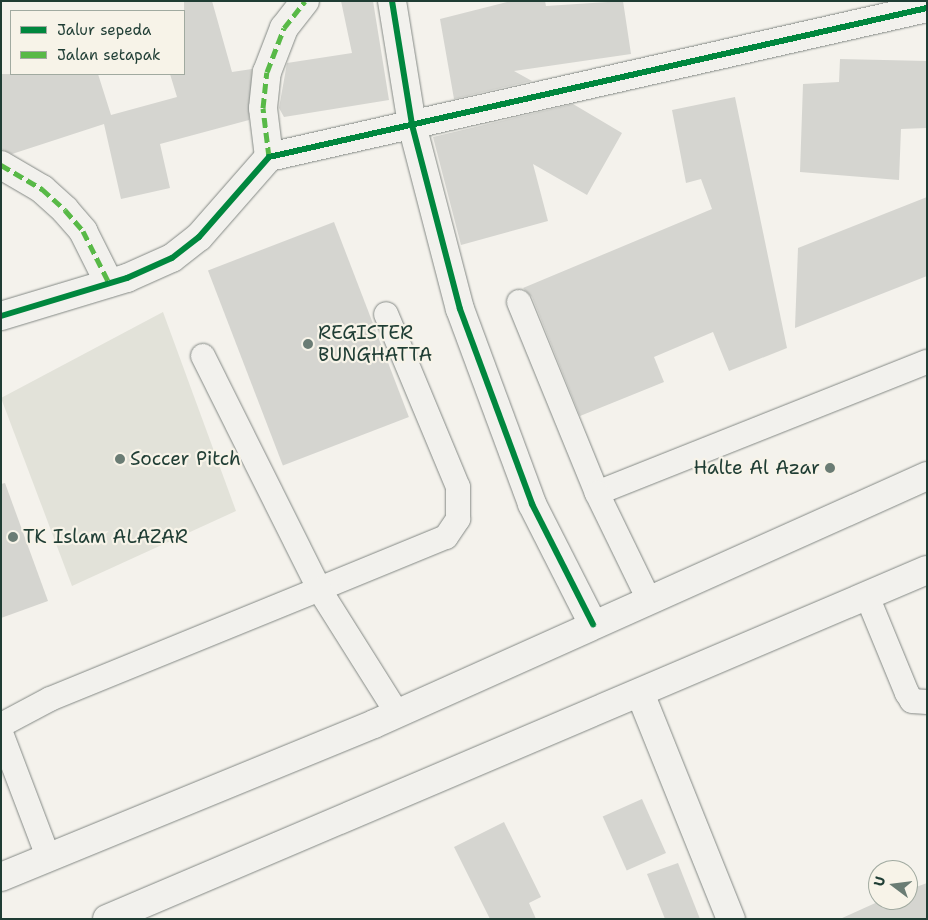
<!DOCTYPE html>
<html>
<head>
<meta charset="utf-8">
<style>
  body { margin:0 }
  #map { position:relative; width:928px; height:920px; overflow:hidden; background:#f4f2ec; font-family:"Shantell Sans",sans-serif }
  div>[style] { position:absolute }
  .green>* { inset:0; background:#e2e2d9 }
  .building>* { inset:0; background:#d5d5d0; transform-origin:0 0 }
  .roads { filter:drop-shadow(0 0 1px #848985) drop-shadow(0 0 1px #848985) }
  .service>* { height:24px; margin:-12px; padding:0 12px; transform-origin:12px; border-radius:12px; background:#f2f1ed }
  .minor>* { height:28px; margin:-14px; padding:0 14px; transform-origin:14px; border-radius:14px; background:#f2f1ed }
  .primary>* { height:28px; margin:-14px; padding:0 14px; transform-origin:14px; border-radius:14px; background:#f2f1ed }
  .quiet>* { height:5px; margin-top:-2.5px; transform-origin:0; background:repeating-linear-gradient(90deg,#58b947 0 10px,transparent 0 15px) }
  .cycleway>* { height:6px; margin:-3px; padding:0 3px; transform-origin:3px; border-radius:3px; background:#00873e }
  .dots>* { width:14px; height:14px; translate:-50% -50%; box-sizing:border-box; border:2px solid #f7f3e8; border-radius:50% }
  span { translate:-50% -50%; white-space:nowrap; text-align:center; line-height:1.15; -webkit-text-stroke:4.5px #f7f3e8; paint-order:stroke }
  .poi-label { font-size:19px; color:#1f3d34 }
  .left { translate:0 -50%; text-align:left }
  .right { translate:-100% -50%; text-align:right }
  .frame { position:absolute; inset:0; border:2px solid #1f3d34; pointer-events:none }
  .legend { position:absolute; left:10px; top:10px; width:175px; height:65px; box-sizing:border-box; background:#f7f3e8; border:1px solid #a1aaa0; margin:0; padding:6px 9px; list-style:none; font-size:15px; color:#1f3d34 }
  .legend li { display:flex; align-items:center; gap:10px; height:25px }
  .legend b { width:25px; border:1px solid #a1aaa0 }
  .north { position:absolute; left:868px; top:860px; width:50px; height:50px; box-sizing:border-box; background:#f7f3e8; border:1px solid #a1aaa0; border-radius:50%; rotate:285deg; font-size:14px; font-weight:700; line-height:20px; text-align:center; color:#1f3d34 }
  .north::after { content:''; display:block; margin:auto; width:18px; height:22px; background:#6a7c74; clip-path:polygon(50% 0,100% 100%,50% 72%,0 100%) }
</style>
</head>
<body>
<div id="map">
  <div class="green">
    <i style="clip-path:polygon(163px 312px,236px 511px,72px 586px,1px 398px)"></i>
  </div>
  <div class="building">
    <i style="clip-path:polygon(184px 1px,212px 1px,232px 72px,252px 69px,249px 120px,160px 144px,170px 188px,121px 199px,104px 124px,12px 154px,1px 149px,1px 74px,98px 74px,111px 115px,177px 97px,170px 74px,184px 74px)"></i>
    <i style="clip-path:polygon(341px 1px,373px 1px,389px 100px,284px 117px,279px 108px,287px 63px,352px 53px)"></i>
    <i style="clip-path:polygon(511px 1px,545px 1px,546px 6px,623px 1px,631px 54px,514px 71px,532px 81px,454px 99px,440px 19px)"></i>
    <i style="clip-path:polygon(840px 59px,927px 61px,927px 128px,901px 129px,899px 180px,800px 172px,803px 84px,839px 82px)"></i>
    <i style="clip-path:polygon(735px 97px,787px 348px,729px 371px,713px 332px,654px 357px,664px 382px,580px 416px,532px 297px,523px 288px,712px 209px,701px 179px,686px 183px,672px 110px)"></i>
    <i style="clip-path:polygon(573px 104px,622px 133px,587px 195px,533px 164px,548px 221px,461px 245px,433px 137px)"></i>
    <i style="clip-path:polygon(927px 197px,927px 276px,795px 328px,798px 248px)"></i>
    <i style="left:334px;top:222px;width:209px;height:135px;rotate:69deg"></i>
    <i style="clip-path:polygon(5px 483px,48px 601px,1px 618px,1px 484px)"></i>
    <i style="left:642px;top:799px;width:59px;height:43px;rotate:66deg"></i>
    <i style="clip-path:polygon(504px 822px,541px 897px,529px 903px,536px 919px,490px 919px,454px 847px)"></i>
    <i style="clip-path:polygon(678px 863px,700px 919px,665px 919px,647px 874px)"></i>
    <i style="clip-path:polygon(927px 883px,927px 919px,840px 919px,882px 900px,908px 900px,908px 890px)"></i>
  </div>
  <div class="roads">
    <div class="service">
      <i style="left:519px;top:302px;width:206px;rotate:67.8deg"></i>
      <i style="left:597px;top:493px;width:355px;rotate:-21.7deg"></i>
      <i style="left:203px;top:356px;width:260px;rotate:63.5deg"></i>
      <i style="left:319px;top:589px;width:137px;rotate:-22.3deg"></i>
      <i style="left:446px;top:537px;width:22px;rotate:-56deg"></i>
      <i style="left:458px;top:519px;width:32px;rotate:-90deg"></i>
      <i style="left:458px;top:487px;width:187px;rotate:-112.6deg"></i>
      <i style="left:597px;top:493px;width:119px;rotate:64.1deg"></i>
      <i style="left:867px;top:596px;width:105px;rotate:67.6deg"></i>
      <i style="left:907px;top:693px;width:9px;rotate:58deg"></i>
      <i style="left:912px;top:701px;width:15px;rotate:4deg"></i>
      <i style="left:1px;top:725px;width:55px;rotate:-28deg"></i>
      <i style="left:50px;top:699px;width:291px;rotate:-22.2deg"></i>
      <i style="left:319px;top:589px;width:146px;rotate:57.8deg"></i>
      <i style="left:1px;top:733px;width:133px;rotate:69.2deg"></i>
    </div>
    <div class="minor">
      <i style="left:392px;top:1px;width:126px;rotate:80.8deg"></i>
      <i style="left:412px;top:125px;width:190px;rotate:75.4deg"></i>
      <i style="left:460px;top:309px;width:208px;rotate:69.7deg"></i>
      <i style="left:532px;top:504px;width:135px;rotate:63.1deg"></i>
      <i style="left:269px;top:157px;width:49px;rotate:-97deg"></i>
      <i style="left:263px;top:108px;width:36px;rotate:-84deg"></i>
      <i style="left:267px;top:72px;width:47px;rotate:-68.9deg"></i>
      <i style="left:284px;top:28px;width:34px;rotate:-52deg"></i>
      <i style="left:1px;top:165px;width:48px;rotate:30.3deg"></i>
      <i style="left:42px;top:189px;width:31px;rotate:42deg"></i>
      <i style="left:65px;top:210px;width:28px;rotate:49deg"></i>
      <i style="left:83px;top:231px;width:58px;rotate:63.4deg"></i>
      <i style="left:1px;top:316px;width:132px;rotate:-16.8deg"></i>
      <i style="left:127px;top:278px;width:49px;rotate:-24deg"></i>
      <i style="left:172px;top:258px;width:34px;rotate:-38deg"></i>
      <i style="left:199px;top:237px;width:106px;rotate:-48.8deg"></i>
      <i style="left:269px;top:157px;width:675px;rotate:-12.76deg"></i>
      <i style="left:640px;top:693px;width:244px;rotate:68.1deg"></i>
    </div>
    <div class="primary">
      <i style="left:1px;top:877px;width:403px;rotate:-22.3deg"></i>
      <i style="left:374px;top:724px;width:606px;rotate:-24.15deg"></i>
      <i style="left:107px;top:919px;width:891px;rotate:-23.06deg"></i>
    </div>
  </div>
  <div class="quiet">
    <i style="left:269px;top:157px;width:49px;rotate:-97deg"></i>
    <i style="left:263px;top:108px;width:36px;rotate:-84deg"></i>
    <i style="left:267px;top:72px;width:47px;rotate:-68.9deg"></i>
    <i style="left:284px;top:28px;width:34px;rotate:-52deg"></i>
    <i style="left:1px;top:165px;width:48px;rotate:30.3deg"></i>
    <i style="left:42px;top:189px;width:31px;rotate:42deg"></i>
    <i style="left:65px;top:210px;width:28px;rotate:49deg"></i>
    <i style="left:83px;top:231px;width:58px;rotate:63.4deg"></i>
  </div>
  <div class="cycleway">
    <i style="left:392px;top:1px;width:126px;rotate:80.8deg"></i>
    <i style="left:412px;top:125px;width:190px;rotate:75.4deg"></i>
    <i style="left:460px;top:309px;width:208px;rotate:69.7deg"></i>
    <i style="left:532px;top:504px;width:135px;rotate:63.1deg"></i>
    <i style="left:1px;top:316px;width:132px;rotate:-16.8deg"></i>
    <i style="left:127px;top:278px;width:49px;rotate:-24deg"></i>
    <i style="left:172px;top:258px;width:34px;rotate:-38deg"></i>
    <i style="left:199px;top:237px;width:106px;rotate:-48.8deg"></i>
    <i style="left:269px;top:157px;width:675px;rotate:-12.76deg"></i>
  </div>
  <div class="dots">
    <i style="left:308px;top:344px;background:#6a7c74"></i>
    <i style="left:120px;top:459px;background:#6a7c74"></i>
    <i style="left:830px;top:468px;background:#6a7c74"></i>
    <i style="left:13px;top:537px;background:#6a7c74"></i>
  </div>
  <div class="poi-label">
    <span class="left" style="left:318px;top:344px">REGISTER<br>BUNGHATTA</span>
    <span class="left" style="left:130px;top:459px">Soccer Pitch</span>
    <span class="right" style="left:820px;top:468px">Halte Al Azar</span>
    <span class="left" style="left:23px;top:537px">TK Islam ALAZAR</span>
  </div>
  <div class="frame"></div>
  <ul class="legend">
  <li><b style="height:6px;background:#00873e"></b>Jalur sepeda</li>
  <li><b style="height:6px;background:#58b947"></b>Jalan setapak</li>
  </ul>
  <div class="north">U</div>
</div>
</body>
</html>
